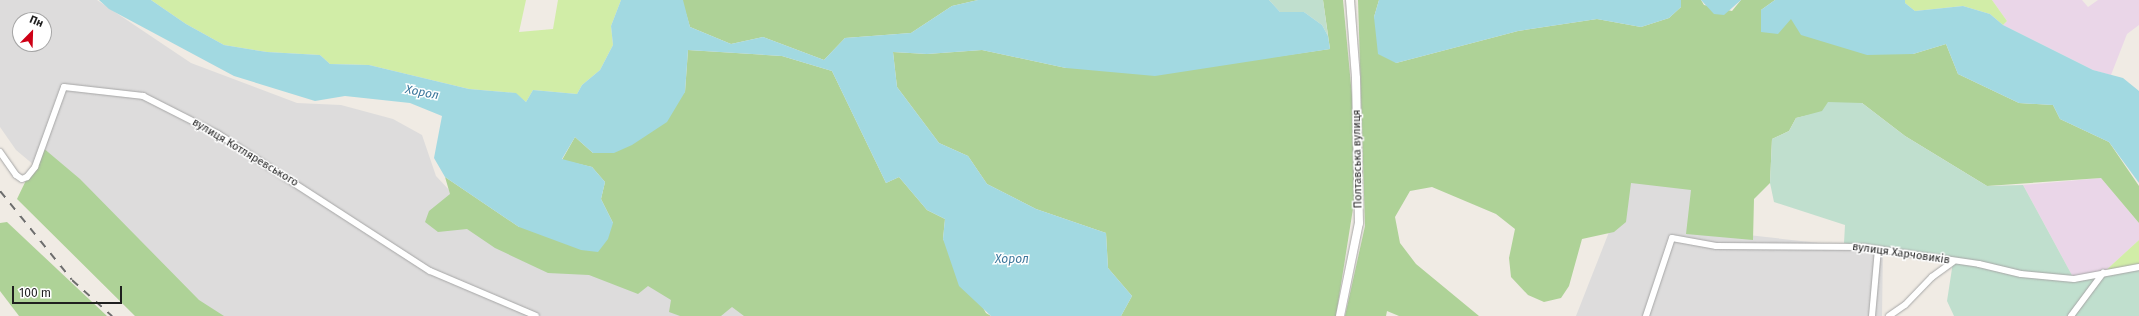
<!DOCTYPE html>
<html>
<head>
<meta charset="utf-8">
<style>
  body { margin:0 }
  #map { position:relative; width:2139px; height:316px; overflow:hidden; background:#f0ebe4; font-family:"Fira Sans",sans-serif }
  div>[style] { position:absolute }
  .residential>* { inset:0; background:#dddcdc }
  .industrial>* { inset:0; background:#ead6e8 }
  .grass>* { inset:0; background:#d1eda7 }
  .forest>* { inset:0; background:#aed297 }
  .wetland>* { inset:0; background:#c0dfce }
  .water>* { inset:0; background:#a2d9e1 }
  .roads { filter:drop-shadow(0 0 1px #a6a6a6) drop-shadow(0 0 1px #a6a6a6) }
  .minor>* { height:6px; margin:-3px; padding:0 3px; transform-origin:3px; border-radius:3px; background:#fff }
  .tertiary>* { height:8px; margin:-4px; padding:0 4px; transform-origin:4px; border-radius:4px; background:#fff }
  .rail>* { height:2px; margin-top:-1px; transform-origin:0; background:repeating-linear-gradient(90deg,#6d6d6d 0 8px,transparent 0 16px) }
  span { translate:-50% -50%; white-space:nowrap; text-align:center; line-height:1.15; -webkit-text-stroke:3px #fff; paint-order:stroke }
  .street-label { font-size:11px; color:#1f1f1f }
  .water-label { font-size:12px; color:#3d779c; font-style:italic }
  .north { position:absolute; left:12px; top:12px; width:40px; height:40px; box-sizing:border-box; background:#fff; border:1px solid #a5a5a5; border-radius:50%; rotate:23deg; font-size:11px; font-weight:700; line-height:16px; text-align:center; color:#1f1f1f }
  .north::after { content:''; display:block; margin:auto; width:14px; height:18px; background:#ce0016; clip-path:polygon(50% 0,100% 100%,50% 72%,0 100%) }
  .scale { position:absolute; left:12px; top:286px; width:110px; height:18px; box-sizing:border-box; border:2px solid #1f1f1f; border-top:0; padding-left:5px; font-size:12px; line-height:14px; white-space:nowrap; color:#1f1f1f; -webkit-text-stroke:3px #fff; paint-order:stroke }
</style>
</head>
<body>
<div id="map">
  <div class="residential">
    <i style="clip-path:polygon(evenodd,0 0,97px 0,191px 63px,297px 103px,341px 105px,393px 119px,422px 135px,436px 176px,483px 226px,721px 295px,746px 316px,214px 316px,16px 150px,0 127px,0 0,20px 20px,44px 20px,44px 44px,20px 44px,20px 20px)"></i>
    <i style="clip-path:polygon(1623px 181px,1700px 187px,1702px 230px,1883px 250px,1882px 316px,1576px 316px,1611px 227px)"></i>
  </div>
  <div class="industrial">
    <i style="clip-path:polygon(1992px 0,2082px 0,2088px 7px,2098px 0,2139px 0,2139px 25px,2127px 34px,2111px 75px,2093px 70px,2003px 25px,2007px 21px)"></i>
    <i style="clip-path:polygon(2101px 178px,2139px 223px,2139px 240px,2103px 273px,2074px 279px,2023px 185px)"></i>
  </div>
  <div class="grass">
    <i style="clip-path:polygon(151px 0,526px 0,519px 32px,553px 29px,558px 0,621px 0,611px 26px,613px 45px,600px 70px,582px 85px,577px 94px,533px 90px,526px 102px,515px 93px,469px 89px,369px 65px,330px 64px,320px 55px,267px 52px,224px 45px,186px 24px)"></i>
    <i style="clip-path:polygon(1905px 0,1992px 0,2007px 21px,2003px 25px,1990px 14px,1963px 6px,1915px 11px,1905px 3px)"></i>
    <i style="clip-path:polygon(2139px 240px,2139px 267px,2103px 273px)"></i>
  </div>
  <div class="forest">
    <i style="clip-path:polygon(682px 0,978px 0,952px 6px,911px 33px,845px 38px,824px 60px,763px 37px,731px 44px,690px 27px)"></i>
    <i style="clip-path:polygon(1323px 0,1343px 0,1352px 96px,1355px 196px,1336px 316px,1121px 316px,1132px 296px,1108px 268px,1106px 233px,1036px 209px,987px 184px,968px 156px,939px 143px,897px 87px,893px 52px,927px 54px,982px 50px,1066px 68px,1274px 57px,1330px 49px)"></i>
    <i style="clip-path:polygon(1358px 0,1379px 0,1374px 17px,1396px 63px,1518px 31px,1597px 19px,1641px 27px,1669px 18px,1681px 7px,1681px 0,1701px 0,1704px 5px,1732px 11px,1741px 0,1775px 0,1761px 10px,1913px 54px,1946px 44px,1958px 74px,2019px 103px,2053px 105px,2060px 119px,2109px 142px,2139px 186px,2139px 223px,2101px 178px,1987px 186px,1905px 136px,1862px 103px,1796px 118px,1789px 131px,1772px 139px,1770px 183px,1754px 199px,1753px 240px,1686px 234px,1691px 190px,1631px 183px,1626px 222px,1614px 232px,1582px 239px,1569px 286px,1561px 298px,1544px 302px,1528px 295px,1511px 277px,1509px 258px,1515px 229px,1496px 214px,1432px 187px,1410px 191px,1395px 217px,1400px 243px,1416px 264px,1479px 316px,1399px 316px,1387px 311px,1386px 316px,1345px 316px,1365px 226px)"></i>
    <i style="clip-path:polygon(688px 50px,782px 56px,832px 71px,886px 183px,899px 177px,927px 210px,945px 219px,943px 239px,986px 313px,991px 316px,744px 316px,732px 307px,721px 316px,680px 316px,669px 312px,671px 300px,648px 286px,638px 294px,589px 275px,548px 273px,495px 248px,467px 229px,438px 232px,425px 222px,429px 211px,450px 194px,445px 177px,519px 227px,613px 223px,601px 199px,605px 182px,592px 167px,562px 160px,575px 137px,593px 153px,685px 92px)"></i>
    <i style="clip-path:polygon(42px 147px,80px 179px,199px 300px,224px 316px,135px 316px,17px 199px)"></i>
    <i style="clip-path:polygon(7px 222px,107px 316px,19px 316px,0 291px,0 223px)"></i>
  </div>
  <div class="wetland">
    <i style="clip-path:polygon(1269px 0,1323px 0,1328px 36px,1322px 25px,1304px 12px,1280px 12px)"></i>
    <i style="clip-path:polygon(1828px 102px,1862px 103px,1905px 136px,1987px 186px,2023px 185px,2074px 279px,2139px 267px,2139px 316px,1954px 316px,1947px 301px,1953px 262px,1844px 243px,1845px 225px,1774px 202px,1770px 183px,1772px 139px,1789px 131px,1796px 118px,1822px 111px)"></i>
  </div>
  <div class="water">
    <i style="clip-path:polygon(99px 0,151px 0,186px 24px,224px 45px,267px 52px,320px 55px,330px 64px,369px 65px,469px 89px,516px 93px,526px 102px,533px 90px,577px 94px,582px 85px,600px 70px,613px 45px,611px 26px,621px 0,683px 0,690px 27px,731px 44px,763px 37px,824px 60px,845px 38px,911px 33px,952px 6px,978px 0,1269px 0,1280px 12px,1304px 12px,1322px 25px,1328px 36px,1330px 49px,1155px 76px,1066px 68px,982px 50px,927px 54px,893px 52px,897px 87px,939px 143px,968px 156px,987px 184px,1036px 209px,1106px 233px,1108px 268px,1132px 296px,1121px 316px,991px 316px,959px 286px,943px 239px,945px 219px,927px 210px,899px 177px,886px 183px,832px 71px,782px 56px,688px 50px,685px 92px,667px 122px,632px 145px,614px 153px,593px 153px,575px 137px,562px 159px,592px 167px,605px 182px,601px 199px,613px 223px,608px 239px,598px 252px,581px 250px,519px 227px,445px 177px,434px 158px,442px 116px,410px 103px,345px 96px,315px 101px,234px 76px,109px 9px)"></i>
    <i style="clip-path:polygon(1379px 0,1681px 0,1681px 7px,1669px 18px,1641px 27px,1597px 19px,1518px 31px,1396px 63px,1378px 54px,1374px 17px)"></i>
    <i style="clip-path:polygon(1701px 0,1741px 0,1724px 15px,1714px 14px)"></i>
    <i style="clip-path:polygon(1775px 0,1905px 0,1905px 3px,1915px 11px,1963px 6px,1990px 14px,2003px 25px,2093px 70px,2123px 78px,2139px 91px,2139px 183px,2109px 142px,2060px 119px,2053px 105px,2019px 103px,1958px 74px,1946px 44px,1913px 54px,1867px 55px,1801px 35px,1791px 19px,1778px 34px,1761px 32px,1761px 10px)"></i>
  </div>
  <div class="roads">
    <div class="minor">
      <i style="left:0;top:152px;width:28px;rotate:55deg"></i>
      <i style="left:16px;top:175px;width:7px;rotate:34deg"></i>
      <i style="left:22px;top:179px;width:5px;rotate:-22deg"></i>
      <i style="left:27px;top:177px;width:13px;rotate:-51deg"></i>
      <i style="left:35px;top:167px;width:85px;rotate:-70.1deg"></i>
      <i style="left:64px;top:87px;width:80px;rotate:6.5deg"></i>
      <i style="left:143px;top:96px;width:84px;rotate:26.9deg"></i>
      <i style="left:218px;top:134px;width:252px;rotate:32.9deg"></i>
      <i style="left:430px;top:271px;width:115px;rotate:23deg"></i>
      <i style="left:1646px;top:316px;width:82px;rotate:-71.6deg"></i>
      <i style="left:1672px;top:238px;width:45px;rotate:10.3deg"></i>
      <i style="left:1716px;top:246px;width:147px;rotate:0.4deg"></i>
      <i style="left:1863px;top:247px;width:117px;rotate:8.3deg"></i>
      <i style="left:1979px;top:264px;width:43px;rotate:13.4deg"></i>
      <i style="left:2021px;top:274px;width:53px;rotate:5.4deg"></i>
      <i style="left:2074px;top:279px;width:66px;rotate:-10.5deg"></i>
      <i style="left:1872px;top:316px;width:67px;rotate:-84.9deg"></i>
      <i style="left:1889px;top:316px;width:19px;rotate:-35deg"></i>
      <i style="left:1905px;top:305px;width:39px;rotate:-46deg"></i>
      <i style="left:1932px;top:277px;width:26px;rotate:-36deg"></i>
      <i style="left:2071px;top:316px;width:54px;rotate:-53.3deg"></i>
    </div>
    <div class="tertiary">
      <i style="left:1340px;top:316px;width:95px;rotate:-78.5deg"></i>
      <i style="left:1359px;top:223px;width:145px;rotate:-91.2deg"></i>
      <i style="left:1356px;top:78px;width:78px;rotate:-94.4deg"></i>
    </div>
  </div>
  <div class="rail">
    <i style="left:0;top:191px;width:114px;rotate:51deg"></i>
    <i style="left:72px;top:280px;width:54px;rotate:42deg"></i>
  </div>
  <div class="street-label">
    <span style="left:245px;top:153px;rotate:31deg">вулиця Котляревського</span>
    <span style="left:1358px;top:159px;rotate:-91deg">Полтавська вулиця</span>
    <span style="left:1901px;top:254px;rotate:8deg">вулиця Харчовиків</span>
  </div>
  <div class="water-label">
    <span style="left:422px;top:93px;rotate:11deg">Хорол</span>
    <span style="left:1012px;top:260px">Хорол</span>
  </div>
  <div class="north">Пн</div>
  <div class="scale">100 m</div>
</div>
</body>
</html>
